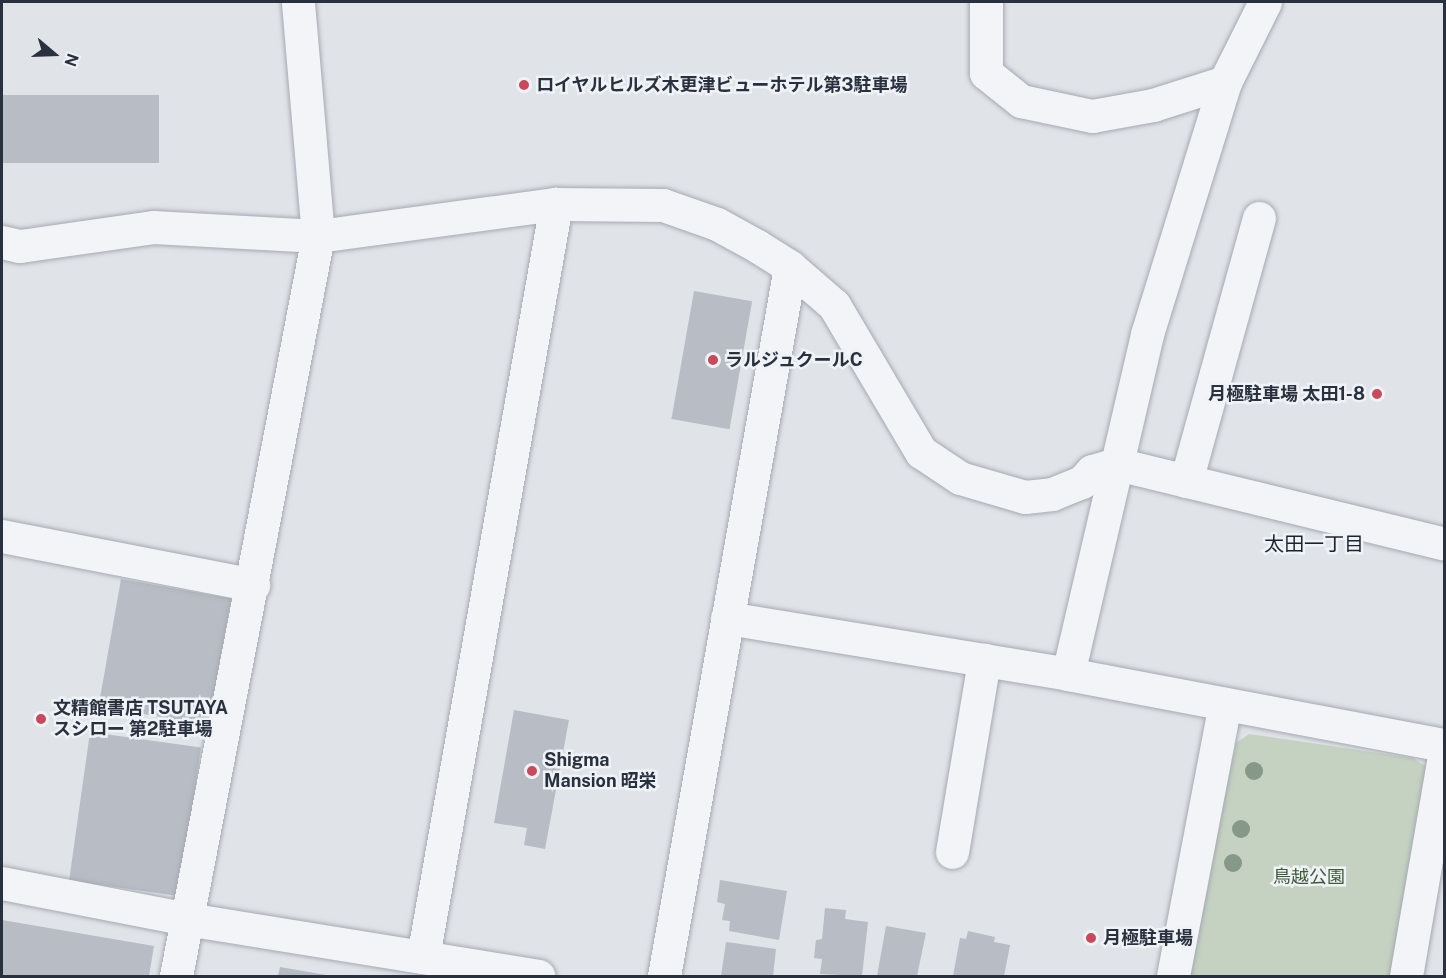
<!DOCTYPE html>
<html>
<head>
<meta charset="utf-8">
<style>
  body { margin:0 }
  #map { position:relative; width:1446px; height:978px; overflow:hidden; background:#e0e3e8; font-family:"Public Sans","Noto Sans JP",sans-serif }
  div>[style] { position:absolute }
  .green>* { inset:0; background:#c5d2c1 }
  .building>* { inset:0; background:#b7bcc5; transform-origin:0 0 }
  .roads { filter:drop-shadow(0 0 2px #a5aab2) drop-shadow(0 0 2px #a5aab2) }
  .minor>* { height:33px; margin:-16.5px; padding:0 16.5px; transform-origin:16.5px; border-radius:16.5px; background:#f2f4f7 }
  .trees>* { width:18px; height:18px; margin:-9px; border-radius:50%; background:#869887 }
  .dots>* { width:16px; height:16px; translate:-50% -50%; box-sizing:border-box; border:3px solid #eff2f6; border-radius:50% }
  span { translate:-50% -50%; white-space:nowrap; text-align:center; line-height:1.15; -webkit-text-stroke:5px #eff2f6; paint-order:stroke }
  .poi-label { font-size:18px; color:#29313f; font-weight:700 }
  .left { translate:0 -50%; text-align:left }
  .right { translate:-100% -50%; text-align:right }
  .park-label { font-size:18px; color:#3d5a37 }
  .neighbourhood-label { font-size:20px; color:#1b2230 }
  .frame { position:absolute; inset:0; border:3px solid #29313f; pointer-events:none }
  .north { position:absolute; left:24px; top:24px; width:60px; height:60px; -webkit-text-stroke:4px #eff2f6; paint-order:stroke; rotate:109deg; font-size:16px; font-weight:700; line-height:24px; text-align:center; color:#29313f }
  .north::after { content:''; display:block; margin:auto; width:21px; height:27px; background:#29313f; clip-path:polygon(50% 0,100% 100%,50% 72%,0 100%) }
</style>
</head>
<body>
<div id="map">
  <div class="green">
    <i style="clip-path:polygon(1249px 734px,1413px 758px,1430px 769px,1392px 976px,1190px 976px,1206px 882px,1236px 743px)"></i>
  </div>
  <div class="building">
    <i style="left:159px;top:95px;width:68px;height:158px;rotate:90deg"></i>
    <i style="left:694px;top:291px;width:59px;height:130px;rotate:10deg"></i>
    <i style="left:121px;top:579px;width:112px;height:129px;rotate:10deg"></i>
    <i style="clip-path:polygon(514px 710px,569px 720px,545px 849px,524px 845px,527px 828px,494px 823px)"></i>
    <i style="left:90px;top:732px;width:112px;height:150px;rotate:8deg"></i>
    <i style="clip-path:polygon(720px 880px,787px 891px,779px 940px,729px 931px,730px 921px,722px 920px,725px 904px,717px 902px)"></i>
    <i style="clip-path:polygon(825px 908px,846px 910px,845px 919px,868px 922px,862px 976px,820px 974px,822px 959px,814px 958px,816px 940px,822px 939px)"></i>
    <i style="clip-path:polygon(2px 920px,154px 946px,149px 976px,2px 976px)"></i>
    <i style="clip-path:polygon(886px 926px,926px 933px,917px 976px,877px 976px)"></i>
    <i style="clip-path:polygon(968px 931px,995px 937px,994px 942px,1010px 945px,1004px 976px,953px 976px,960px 938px,966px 939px)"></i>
    <i style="clip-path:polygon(726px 942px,776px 949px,773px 976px,721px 976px)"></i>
    <i style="clip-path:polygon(280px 967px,326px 975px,326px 976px,278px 976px)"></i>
  </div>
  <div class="roads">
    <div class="minor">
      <i style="left:986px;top:2px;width:71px;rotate:90deg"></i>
      <i style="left:986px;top:73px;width:45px;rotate:38.7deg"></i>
      <i style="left:1021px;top:101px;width:73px;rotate:11.9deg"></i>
      <i style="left:1092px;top:116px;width:62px;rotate:-10.2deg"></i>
      <i style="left:1153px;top:105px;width:76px;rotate:-17.7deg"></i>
      <i style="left:2px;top:242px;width:18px;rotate:13deg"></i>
      <i style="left:20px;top:246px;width:134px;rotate:-8.1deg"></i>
      <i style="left:153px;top:227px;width:165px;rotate:3.1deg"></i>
      <i style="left:318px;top:236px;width:240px;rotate:-7.7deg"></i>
      <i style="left:556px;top:204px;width:107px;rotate:0.5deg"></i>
      <i style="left:663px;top:205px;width:57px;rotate:19.4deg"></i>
      <i style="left:717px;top:224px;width:46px;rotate:28.8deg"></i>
      <i style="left:757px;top:246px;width:39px;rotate:32deg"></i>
      <i style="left:790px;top:267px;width:58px;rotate:40.8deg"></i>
      <i style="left:834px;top:305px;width:171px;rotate:59.4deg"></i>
      <i style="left:921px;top:452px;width:47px;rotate:33.7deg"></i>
      <i style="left:960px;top:478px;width:68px;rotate:16.3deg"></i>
      <i style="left:1025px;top:497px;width:27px;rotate:-6deg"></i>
      <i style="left:1052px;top:494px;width:32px;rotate:-22deg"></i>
      <i style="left:1082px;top:482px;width:15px;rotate:-48deg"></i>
      <i style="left:1092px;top:471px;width:26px;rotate:-16deg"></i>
      <i style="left:1117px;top:464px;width:337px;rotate:13.7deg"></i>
      <i style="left:1186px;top:481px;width:273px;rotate:-74.5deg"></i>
      <i style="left:2px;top:536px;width:256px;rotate:11deg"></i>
      <i style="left:727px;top:618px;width:346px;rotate:9.3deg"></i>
      <i style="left:1068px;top:674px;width:383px;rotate:10.7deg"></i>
      <i style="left:1068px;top:674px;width:349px;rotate:-76.9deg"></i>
      <i style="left:1147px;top:334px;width:264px;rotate:-72.8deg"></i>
      <i style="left:1225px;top:82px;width:89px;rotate:-63.4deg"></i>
      <i style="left:952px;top:852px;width:195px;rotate:-80.5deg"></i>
      <i style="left:2px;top:883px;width:188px;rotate:11deg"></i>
      <i style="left:187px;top:919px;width:356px;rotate:9.2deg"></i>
      <i style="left:423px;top:957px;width:765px;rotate:-79.98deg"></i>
      <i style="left:176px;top:976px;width:754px;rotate:-79.14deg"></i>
      <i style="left:318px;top:236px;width:235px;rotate:-94.9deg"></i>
      <i style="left:664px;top:976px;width:720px;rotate:-79.92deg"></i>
      <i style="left:1173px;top:976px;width:277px;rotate:-79.2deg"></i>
      <i style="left:1406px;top:976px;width:223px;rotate:-80.2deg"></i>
    </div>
  </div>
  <div class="trees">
    <i style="left:1254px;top:771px"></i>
    <i style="left:1241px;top:829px"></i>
    <i style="left:1233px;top:863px"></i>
  </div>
  <div class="dots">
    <i style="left:524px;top:85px;background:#c9495a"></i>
    <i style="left:713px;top:360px;background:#c9495a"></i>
    <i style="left:1377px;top:394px;background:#c9495a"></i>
    <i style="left:41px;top:719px;background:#c9495a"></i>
    <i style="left:532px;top:771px;background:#c9495a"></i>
    <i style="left:1091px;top:938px;background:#c9495a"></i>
  </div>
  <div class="poi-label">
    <span class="left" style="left:536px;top:85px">ロイヤルヒルズ木更津ビューホテル第3駐車場</span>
    <span class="left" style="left:725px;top:360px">ラルジュクールC</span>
    <span class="right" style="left:1365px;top:394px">月極駐車場 太田1-8</span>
    <span class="left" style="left:53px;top:719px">文精館書店 TSUTAYA<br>スシロー 第2駐車場</span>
    <span class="left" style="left:544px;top:771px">Shigma<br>Mansion 昭栄</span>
    <span class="left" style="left:1103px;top:938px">月極駐車場</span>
  </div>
  <div class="park-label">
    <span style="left:1309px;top:877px">鳥越公園</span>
  </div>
  <div class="neighbourhood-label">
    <span style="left:1314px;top:544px">太田一丁目</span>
  </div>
  <div class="frame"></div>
  <div class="north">N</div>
</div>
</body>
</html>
